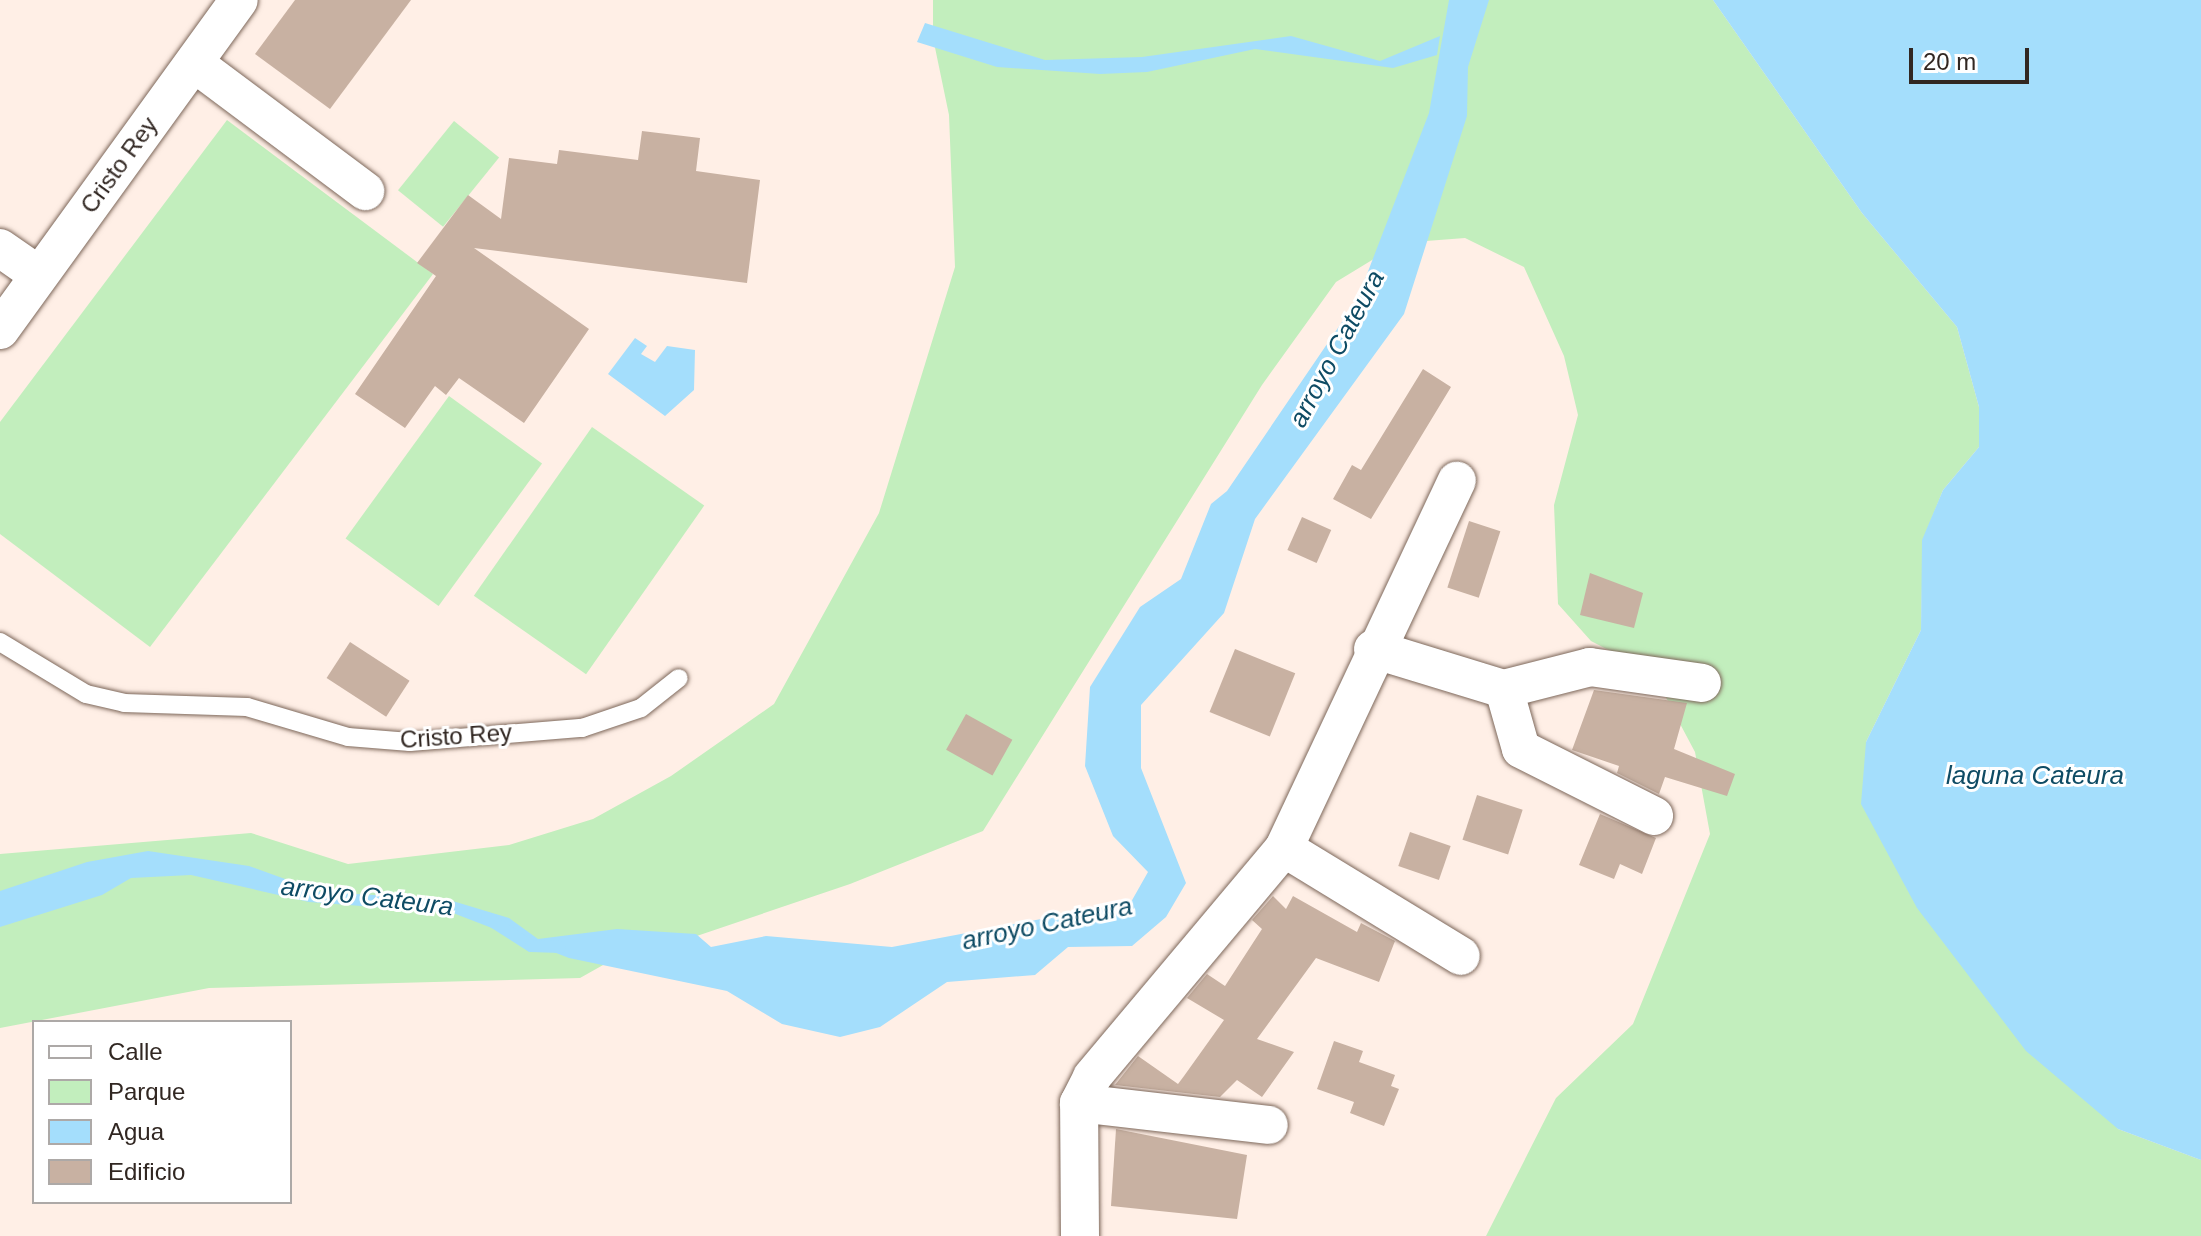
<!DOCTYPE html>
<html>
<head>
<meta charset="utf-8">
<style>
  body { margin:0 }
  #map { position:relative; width:2201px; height:1236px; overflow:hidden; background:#ffefe6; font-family:Arial,sans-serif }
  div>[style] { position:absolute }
  .green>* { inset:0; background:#c2eebd; transform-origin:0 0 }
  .water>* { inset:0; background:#a4defc }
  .stream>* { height:12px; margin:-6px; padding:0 6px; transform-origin:6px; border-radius:6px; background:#a4defc }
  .building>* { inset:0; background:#c8b1a2; transform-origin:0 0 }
  .roads { filter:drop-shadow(0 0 2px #7d675a) drop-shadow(0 0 2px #7d675a) }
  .service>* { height:18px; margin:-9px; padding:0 9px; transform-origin:9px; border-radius:9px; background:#fff }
  .minor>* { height:38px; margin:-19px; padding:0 19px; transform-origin:19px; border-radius:19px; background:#fff }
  span { translate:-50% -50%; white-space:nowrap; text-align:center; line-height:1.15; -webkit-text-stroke:6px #fff; paint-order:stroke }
  .street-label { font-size:24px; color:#312722 }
  .water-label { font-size:26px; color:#0e4b64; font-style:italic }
  .legend { position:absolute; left:32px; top:1020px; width:260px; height:184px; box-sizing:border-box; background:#fff; border:2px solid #ada9a7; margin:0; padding:10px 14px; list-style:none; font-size:24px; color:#312722 }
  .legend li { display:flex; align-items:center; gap:16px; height:40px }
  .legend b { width:40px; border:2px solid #ada9a7 }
  .scale { position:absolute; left:1909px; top:48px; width:120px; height:36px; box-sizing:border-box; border:4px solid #312722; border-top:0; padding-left:10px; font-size:24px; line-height:28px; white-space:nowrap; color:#312722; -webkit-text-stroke:6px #fff; paint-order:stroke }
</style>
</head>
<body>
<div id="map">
  <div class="green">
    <i style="clip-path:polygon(933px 0,1713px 0,1862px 213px,1957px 327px,1979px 407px,1979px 447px,1943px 490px,1923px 540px,1921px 630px,1866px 742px,2118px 1129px,2201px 1160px,2201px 1236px,1486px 1236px,1556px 1098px,1633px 1024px,1710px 834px,1695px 752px,1653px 673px,1591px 641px,1558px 604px,1554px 505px,1578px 415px,1564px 356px,1524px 267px,1465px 238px,1400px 243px,1336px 282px,1262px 385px,983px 831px,850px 884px,682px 941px,628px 951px,580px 978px,209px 988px,0 1028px,0 854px,251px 833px,348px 864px,509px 845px,593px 819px,671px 776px,774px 704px,879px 513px,955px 267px,949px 115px,933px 38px)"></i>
    <i style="clip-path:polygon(227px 120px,433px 274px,150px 647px,0 534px,0 422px)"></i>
    <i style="left:454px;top:121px;width:58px;height:89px;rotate:39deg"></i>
    <i style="left:449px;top:396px;width:115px;height:176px;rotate:36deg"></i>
    <i style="left:592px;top:427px;width:137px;height:206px;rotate:35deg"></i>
  </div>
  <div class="water">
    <i style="clip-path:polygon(1449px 0,1489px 0,1468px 67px,1467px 116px,1404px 314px,1255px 519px,1224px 613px,1141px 705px,1141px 768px,1186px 883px,1166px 917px,1132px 946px,1068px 947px,1035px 975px,947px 982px,880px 1027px,840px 1037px,782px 1024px,727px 991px,569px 958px,453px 913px,309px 902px,191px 875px,131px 878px,102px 895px,0 927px,0 891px,87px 862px,148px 851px,249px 866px,321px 892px,446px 899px,509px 918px,538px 939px,617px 929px,696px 934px,711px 947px,766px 936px,892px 947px,1131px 902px,1148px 872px,1113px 836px,1085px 766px,1090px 687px,1140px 607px,1181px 579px,1211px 504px,1227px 491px,1357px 300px,1429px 113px)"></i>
    <i style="clip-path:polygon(1713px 0,2201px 0,2201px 1160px,2118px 1129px,2026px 1051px,1917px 908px,1861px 804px,1866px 742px,1921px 630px,1922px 540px,1943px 490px,1979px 447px,1979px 407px,1957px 327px,1862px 213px)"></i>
    <i style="clip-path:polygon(925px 23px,1045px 60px,1142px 57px,1291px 36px,1380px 61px,1440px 36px,1437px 55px,1393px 68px,1255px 49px,1147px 72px,1100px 74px,997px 67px,917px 42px)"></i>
    <i style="clip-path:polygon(635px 338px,647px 346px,641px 354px,655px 362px,667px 346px,695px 350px,694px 390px,665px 416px,608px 374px)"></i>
  </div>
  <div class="stream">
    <i style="left:487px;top:918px;width:52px;rotate:32.5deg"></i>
    <i style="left:531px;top:946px;width:29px;rotate:2deg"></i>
  </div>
  <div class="building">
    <i style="clip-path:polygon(295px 0,411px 0,330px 109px,255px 54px)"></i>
    <i style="clip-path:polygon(642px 131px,700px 138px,696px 171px,760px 180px,747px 283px,474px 248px,589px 329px,524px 423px,459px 378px,446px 395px,435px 386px,405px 428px,355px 394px,436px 276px,417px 263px,468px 195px,501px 219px,509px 158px,557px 164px,559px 150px,638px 160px)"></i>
    <i style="clip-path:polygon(1423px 369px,1451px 387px,1371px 519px,1333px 499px,1352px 465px,1361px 470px)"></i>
    <i style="left:1302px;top:517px;width:32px;height:36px;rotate:24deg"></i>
    <i style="left:1469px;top:521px;width:33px;height:70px;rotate:18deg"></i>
    <i style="clip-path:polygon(1590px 573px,1643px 593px,1634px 628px,1580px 615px)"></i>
    <i style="left:350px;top:642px;width:71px;height:43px;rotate:33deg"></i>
    <i style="left:1235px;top:649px;width:65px;height:68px;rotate:22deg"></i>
    <i style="clip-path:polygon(1594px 690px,1687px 703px,1674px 749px,1735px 774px,1727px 796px,1665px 777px,1659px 794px,1617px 773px,1619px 766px,1572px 750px)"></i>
    <i style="left:966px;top:714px;width:53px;height:41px;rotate:29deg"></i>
    <i style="left:1477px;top:795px;width:48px;height:47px;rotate:18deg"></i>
    <i style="clip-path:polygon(1600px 814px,1656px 838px,1642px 874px,1620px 864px,1614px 879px,1579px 865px)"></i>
    <i style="left:1410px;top:832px;width:43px;height:36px;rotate:19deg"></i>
    <i style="clip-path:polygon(1273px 896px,1286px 909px,1293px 896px,1357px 932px,1361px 923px,1395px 941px,1379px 982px,1316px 958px,1257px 1039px,1294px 1052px,1262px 1097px,1237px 1080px,1220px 1097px,1115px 1085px,1138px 1056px,1178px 1084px,1184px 1076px,1224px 1020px,1187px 998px,1207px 974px,1225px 986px,1262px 929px,1252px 920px)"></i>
    <i style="clip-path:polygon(1334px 1041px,1363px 1051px,1359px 1062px,1395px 1075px,1391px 1086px,1399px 1089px,1384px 1126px,1350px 1113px,1354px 1102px,1317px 1089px)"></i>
    <i style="clip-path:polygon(1116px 1129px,1247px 1155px,1237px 1219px,1111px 1206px)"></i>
  </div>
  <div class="roads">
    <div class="service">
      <i style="left:0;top:642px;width:100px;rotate:31.2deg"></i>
      <i style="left:86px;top:694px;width:39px;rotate:13deg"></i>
      <i style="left:124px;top:703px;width:123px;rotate:1.9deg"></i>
      <i style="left:247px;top:707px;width:105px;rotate:16.5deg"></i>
      <i style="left:348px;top:737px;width:62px;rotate:4.6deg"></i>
      <i style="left:410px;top:742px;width:173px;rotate:-4.7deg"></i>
      <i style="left:582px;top:728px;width:62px;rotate:-18.7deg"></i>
      <i style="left:641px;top:708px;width:48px;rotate:-38.3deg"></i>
    </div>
    <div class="minor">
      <i style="left:194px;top:63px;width:214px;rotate:36.8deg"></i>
      <i style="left:0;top:248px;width:47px;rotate:34.7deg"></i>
      <i style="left:0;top:330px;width:407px;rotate:-54.1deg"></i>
      <i style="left:1373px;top:649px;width:137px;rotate:17deg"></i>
      <i style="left:1504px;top:689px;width:62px;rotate:74.2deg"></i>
      <i style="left:1521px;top:749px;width:149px;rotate:26.7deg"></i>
      <i style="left:1504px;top:689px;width:89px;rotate:-14.3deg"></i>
      <i style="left:1590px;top:667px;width:113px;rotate:8.1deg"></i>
      <i style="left:1284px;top:848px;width:207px;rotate:31.4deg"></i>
      <i style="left:1079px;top:1103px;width:191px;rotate:6.6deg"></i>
      <i style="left:1080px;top:1236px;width:133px;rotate:-90.4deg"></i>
      <i style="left:1079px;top:1103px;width:29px;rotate:-63deg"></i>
      <i style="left:1092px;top:1077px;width:299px;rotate:-50deg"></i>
      <i style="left:1284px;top:848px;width:406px;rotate:-64.8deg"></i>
    </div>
  </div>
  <div class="street-label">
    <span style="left:119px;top:165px;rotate:-54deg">Cristo Rey</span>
    <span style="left:456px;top:736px;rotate:-4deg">Cristo Rey</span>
  </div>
  <div class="water-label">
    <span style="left:1337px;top:349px;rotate:-62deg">arroyo Cateura</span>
    <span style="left:2035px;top:776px">laguna Cateura</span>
    <span style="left:367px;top:897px;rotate:7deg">arroyo Cateura</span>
    <span style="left:1047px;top:924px;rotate:-12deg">arroyo Cateura</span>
  </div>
  <ul class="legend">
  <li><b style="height:10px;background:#fff"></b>Calle</li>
  <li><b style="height:22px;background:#c2eebd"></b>Parque</li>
  <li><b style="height:22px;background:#a4defc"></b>Agua</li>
  <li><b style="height:22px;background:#c8b1a2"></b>Edificio</li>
  </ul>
  <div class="scale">20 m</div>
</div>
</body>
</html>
